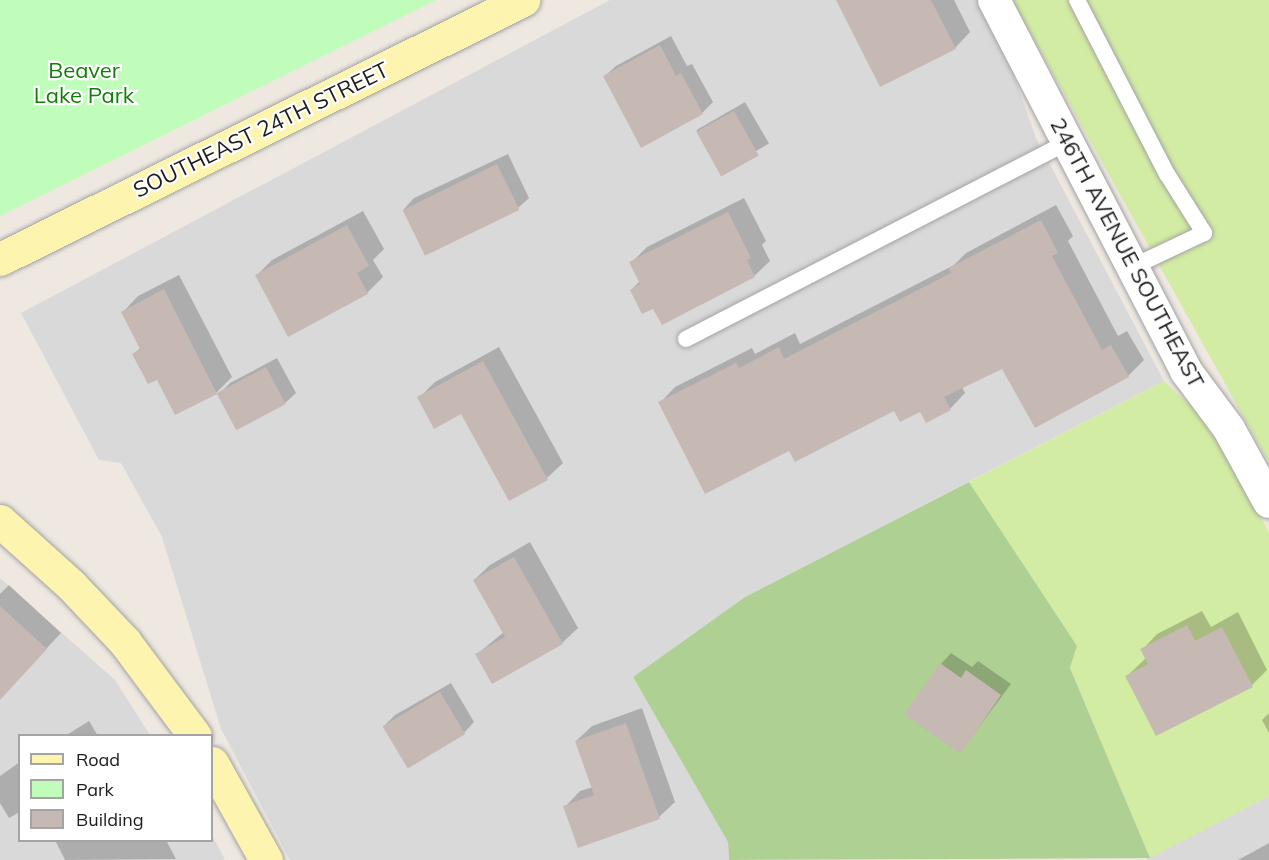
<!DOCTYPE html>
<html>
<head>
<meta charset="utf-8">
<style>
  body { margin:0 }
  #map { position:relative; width:1269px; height:860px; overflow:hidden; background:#eee8e1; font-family:Mulish,sans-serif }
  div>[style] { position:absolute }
  .residential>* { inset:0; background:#dad9d9 }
  .grass>* { inset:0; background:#d3eca3 }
  .forest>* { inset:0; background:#afd093 }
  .park>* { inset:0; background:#c0fcba }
  .shadow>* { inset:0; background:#0003; transform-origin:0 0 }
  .building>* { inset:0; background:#c6b9b4; transform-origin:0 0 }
  .roads { filter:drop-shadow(0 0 2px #a3a3a3) drop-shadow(0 0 2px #a3a3a3) }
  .lane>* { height:16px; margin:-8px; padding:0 8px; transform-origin:8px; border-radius:8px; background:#fff }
  .street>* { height:32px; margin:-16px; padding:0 16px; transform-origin:16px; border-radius:16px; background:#fff }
  .secondary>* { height:33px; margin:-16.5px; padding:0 16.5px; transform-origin:16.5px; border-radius:16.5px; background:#fdf4b0 }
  span { translate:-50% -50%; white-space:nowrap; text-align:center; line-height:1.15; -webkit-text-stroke:4.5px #fff; paint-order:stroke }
  .park-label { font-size:22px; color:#0f8005 }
  .street-label { font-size:22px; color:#1c1c1c }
  .legend { position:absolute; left:18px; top:734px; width:195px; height:108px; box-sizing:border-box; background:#fff; border:2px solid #a4a4a4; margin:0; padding:8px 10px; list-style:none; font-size:18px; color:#1c1c1c }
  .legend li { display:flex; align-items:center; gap:12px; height:30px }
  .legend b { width:30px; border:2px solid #a4a4a4 }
</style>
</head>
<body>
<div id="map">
  <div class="residential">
    <i style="clip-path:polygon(610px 0,979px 0,1007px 56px,1036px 138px,1164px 381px,745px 597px,633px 677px,728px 842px,729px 860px,290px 860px,221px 729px,162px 537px,121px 463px,99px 460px,21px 313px)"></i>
    <i style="clip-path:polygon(0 578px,115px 680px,150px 735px,20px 736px,20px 840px,212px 840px,212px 835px,225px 860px,0 860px)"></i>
    <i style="clip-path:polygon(1269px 796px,1269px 860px,1145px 860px,1150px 857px)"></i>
  </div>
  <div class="grass">
    <i style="clip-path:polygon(1012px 0,1269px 0,1269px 463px)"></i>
    <i style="clip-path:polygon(1164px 381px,1214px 428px,1269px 533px,1269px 796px,1150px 858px,1070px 668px,1077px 646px,969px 482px)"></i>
  </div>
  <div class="forest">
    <i style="clip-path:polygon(969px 482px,1077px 646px,1070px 668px,1150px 858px,729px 860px,728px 842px,633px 677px,745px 597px)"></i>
  </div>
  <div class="park">
    <i style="clip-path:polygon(0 0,436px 0,0 216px)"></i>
  </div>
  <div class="shadow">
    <i style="clip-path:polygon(838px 0,954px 0,970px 32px,955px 48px)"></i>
    <i style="clip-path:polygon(671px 36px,687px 66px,692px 64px,713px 102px,702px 113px,605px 76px,616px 66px)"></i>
    <i style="left:745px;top:102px;width:48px;height:56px;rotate:60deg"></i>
    <i style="clip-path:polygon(508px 154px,529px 198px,518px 208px,423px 250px,404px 209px,414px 198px)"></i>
    <i style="clip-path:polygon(744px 198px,766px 241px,762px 245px,770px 261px,754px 276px,654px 307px,631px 290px,640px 281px,631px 263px,647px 247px)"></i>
    <i style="clip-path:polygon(1056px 205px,1073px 236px,1068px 241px,1118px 336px,1127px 331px,1144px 360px,1128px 376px,1003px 367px,962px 387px,965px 393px,950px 409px,895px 409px,790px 449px,660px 403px,675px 387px,752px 348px,755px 354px,795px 333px,800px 344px,954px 265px,966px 253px)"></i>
    <i style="clip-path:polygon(363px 211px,384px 249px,373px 260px,383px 277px,367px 293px,257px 275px,272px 260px)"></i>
    <i style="clip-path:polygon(179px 275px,232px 377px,216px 393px,158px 378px,134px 354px,141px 347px,123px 312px,138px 296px)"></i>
    <i style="clip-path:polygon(499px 347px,563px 463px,547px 478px,509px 499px,461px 412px,419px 398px,435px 382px)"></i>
    <i style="clip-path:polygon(277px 358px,296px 393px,285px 403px,219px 394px,230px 383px)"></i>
    <i style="clip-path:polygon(530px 542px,578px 628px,562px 643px,477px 654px,504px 632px,474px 580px,490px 565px)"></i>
    <i style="clip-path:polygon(9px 585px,61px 633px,0 698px,0 594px)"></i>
    <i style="clip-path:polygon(1202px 611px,1211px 627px,1238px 612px,1267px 670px,1252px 685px,1127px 676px,1146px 658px,1142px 650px,1157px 634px)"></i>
    <i style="clip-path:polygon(951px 653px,972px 667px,978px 661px,1011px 684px,960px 752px,941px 664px)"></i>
    <i style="clip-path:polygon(451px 683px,474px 722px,464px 733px,384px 726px,395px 715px)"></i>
    <i style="clip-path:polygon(642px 708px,675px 802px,659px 817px,565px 807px,580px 791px,593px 787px,576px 741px,592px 726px)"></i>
    <i style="clip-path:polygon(1269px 713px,1269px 733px,1262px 720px)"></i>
    <i style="clip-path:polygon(89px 721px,98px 736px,65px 736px)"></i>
    <i style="clip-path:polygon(20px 762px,20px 816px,18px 813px,9px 818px,0 803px,0 776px)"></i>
    <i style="clip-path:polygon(55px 840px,166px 840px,176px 859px,65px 860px)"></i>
    <i style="clip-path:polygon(1269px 843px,1269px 860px,1238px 860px)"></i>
  </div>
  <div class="building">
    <i style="clip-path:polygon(836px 0,931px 0,956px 49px,880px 87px)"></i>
    <i style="clip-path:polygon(660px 45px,676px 76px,681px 73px,703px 114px,641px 148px,603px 76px)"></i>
    <i style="left:734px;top:111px;width:51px;height:43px;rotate:61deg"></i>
    <i style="left:497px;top:164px;width:51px;height:105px;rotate:64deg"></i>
    <i style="clip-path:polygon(728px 212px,751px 258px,747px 260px,755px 277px,662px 325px,653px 309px,642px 314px,630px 290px,640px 284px,629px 262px)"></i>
    <i style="clip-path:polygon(1041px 220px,1058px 253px,1052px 256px,1102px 350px,1111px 345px,1129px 377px,1035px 428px,1002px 369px,944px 397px,951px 410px,926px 423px,920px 412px,900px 422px,894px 411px,795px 462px,789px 451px,705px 494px,658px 402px,736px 363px,739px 368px,779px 347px,784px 359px,951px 273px,949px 268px)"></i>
    <i style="clip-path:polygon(347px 225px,369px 266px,357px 273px,368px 294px,288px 337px,255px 275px)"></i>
    <i style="clip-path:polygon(164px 289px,217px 394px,175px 415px,157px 380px,148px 384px,132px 354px,140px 349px,121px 312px)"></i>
    <i style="clip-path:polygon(483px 361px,548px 480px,509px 501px,461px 414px,434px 429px,417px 397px)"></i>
    <i style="left:266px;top:367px;width:42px;height:56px;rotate:62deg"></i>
    <i style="clip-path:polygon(514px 557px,563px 644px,492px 684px,475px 654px,505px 637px,473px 580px)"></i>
    <i style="clip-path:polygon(0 606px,47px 649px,0 700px)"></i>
    <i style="clip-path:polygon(1187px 625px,1195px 641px,1222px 627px,1253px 687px,1156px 736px,1125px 676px,1148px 664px,1140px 649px)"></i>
    <i style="clip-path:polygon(940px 663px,961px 678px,966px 670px,1001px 695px,960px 754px,904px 714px)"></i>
    <i style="left:440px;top:692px;width:49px;height:67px;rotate:59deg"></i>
    <i style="clip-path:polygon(626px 723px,660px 819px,578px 848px,563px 806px,594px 795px,575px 741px)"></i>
  </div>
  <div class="roads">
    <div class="lane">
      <i style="left:1077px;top:0;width:196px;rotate:62.7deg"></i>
      <i style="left:1167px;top:174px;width:70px;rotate:57.9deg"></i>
      <i style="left:1204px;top:233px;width:80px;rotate:154.7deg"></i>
      <i style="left:686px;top:339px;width:429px;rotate:-27.3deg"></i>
    </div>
    <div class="street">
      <i style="left:994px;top:0;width:418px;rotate:62.6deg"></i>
      <i style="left:1186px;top:371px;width:72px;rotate:53.4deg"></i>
      <i style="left:1229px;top:429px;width:83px;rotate:61.3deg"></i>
    </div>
    <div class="secondary">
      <i style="left:0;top:259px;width:584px;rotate:-26.35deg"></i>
      <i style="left:0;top:521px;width:96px;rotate:42deg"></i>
      <i style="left:71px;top:585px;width:79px;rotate:46.5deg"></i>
      <i style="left:125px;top:642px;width:117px;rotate:53.3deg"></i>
      <i style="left:212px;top:763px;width:111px;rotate:60.9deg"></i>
    </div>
  </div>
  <div class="park-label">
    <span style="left:84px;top:83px">Beaver<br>Lake Park</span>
  </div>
  <div class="street-label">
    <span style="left:261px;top:130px;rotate:-26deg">SOUTHEAST 24TH STREET</span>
    <span style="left:1127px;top:253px;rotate:62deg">246TH AVENUE SOUTHEAST</span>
  </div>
  <ul class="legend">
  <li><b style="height:8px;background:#fdf4b0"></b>Road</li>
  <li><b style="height:16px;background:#c0fcba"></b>Park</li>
  <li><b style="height:16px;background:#c6b9b4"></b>Building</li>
  </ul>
</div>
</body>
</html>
